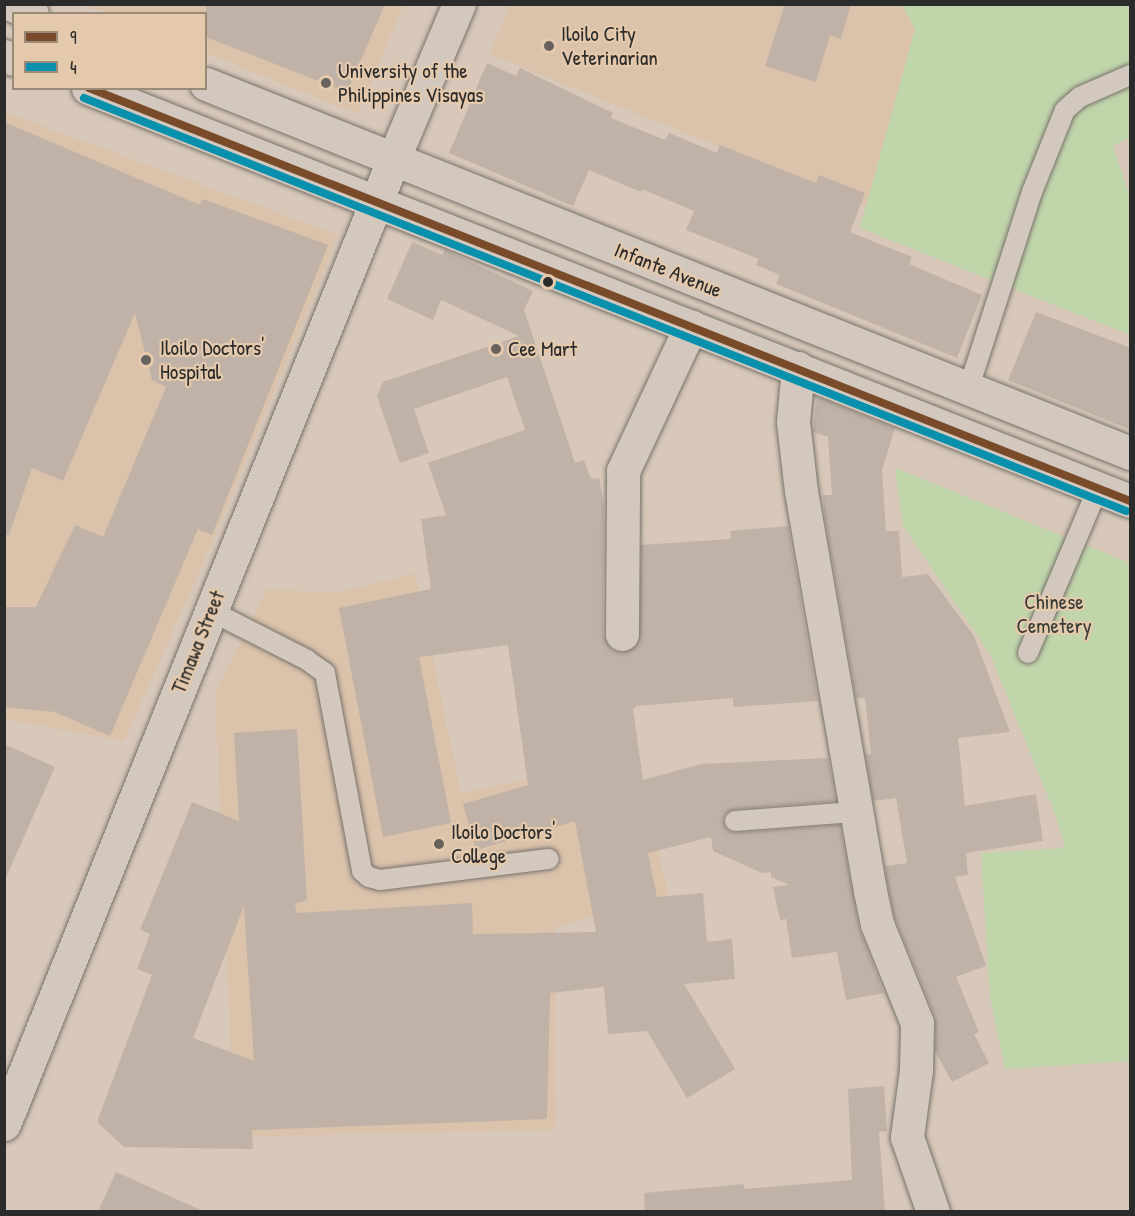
<!DOCTYPE html>
<html>
<head>
<meta charset="utf-8">
<style>
  body { margin:0 }
  #map { position:relative; width:1135px; height:1216px; overflow:hidden; background:#d7c8b9; font-family:"Patrick Hand",sans-serif }
  div>[style] { position:absolute }
  .built>* { inset:0; background:#dac2ab }
  .green>* { inset:0; background:#c1d5ab }
  .building>* { inset:0; background:#c0b2a6 }
  .roads { filter:drop-shadow(0 0 2px #78726b) drop-shadow(0 0 2px #78726b) }
  .lane>* { height:20px; margin:-10px; padding:0 10px; transform-origin:10px; border-radius:10px; background:#d3c8bd }
  .street>* { height:33px; margin:-16.5px; padding:0 16.5px; transform-origin:16.5px; border-radius:16.5px; background:#d3c8bd }
  .secondary>* { height:33px; margin:-16.5px; padding:0 16.5px; transform-origin:16.5px; border-radius:16.5px; background:#d3c8bd }
  .bus-1>* { height:8px; margin:-4px; padding:0 4px; transform-origin:4px; border-radius:4px; background:#7a4b2a }
  .bus-2>* { height:8px; margin:-4px; padding:0 4px; transform-origin:4px; border-radius:4px; background:#0990ad }
  .dots>* { width:16px; height:16px; translate:-50% -50%; box-sizing:border-box; border:3px solid #e4c9ac; border-radius:50% }
  span { translate:-50% -50%; white-space:nowrap; text-align:center; line-height:1.15; -webkit-text-stroke:4.5px #e4c9ac; paint-order:stroke }
  .poi-label { font-size:21px; color:#2b2b2b }
  .left { translate:0 -50%; text-align:left }
  .street-label { font-size:21px; color:#2b2b2b }
  .park-label { font-size:21px; color:#383d37 }
  .frame { position:absolute; inset:0; border:6px solid #2b2b2b; pointer-events:none }
  .legend { position:absolute; left:12px; top:12px; width:195px; height:78px; box-sizing:border-box; background:#e4c9ac; border:2px solid #9a8a78; margin:0; padding:8px 10px; list-style:none; font-size:18px; color:#2b2b2b }
  .legend li { display:flex; align-items:center; gap:12px; height:30px }
  .legend b { width:30px; border:2px solid #9a8a78 }
</style>
</head>
<body>
<div id="map">
  <div class="built">
    <i style="clip-path:polygon(85px 5px,404px 5px,357px 114px,206px 53px,206px 14px,108px 13px)"></i>
    <i style="clip-path:polygon(510px 5px,902px 5px,915px 29px,867px 206px,489px 54px)"></i>
    <i style="clip-path:polygon(4px 112px,338px 235px,203px 564px,124px 741px,5px 719px)"></i>
    <i style="clip-path:polygon(415px 574px,461px 793px,636px 757px,668px 894px,555px 927px,556px 1129px,235px 1137px,215px 693px,267px 590px,339px 592px)"></i>
  </div>
  <div class="green">
    <i style="clip-path:polygon(902px 5px,1130px 5px,1130px 137px,1113px 146px,1130px 197px,1130px 335px,860px 228px,915px 29px)"></i>
    <i style="clip-path:polygon(895px 468px,1130px 563px,1130px 1061px,1005px 1069px,990px 997px,981px 853px,1065px 848px,1054px 811px,990px 654px,903px 526px)"></i>
  </div>
  <div class="building">
    <i style="clip-path:polygon(206px 4px,385px 4px,347px 92px,206px 37px)"></i>
    <i style="clip-path:polygon(785px 4px,851px 4px,841px 39px,830px 35px,816px 82px,765px 66px)"></i>
    <i style="clip-path:polygon(487px 63px,516px 76px,520px 68px,613px 113px,611px 118px,665px 140px,669px 133px,717px 153px,720px 145px,816px 183px,819px 175px,865px 193px,850px 232px,912px 257px,909px 264px,982px 295px,957px 358px,776px 284px,780px 275px,756px 265px,759px 259px,686px 230px,694px 211px,642px 189px,641px 192px,589px 170px,573px 206px,449px 153px)"></i>
    <i style="clip-path:polygon(4px 122px,200px 205px,203px 199px,328px 245px,212px 535px,198px 529px,110px 736px,55px 712px,4px 707px,4px 607px,36px 607px,75px 525px,103px 537px,166px 387px,152px 380px,135px 313px,63px 481px,32px 468px,9px 535px,4px 535px)"></i>
    <i style="clip-path:polygon(evenodd,412px 242px,442px 255px,445px 250px,533px 291px,524px 310px,575px 463px,584px 460px,591px 479px,599px 478px,604px 505px,603px 634px,612px 650px,622px 653px,638px 643px,641px 545px,731px 539px,730px 531px,788px 526px,818px 701px,733px 707px,733px 698px,637px 706px,633px 709px,643px 780px,701px 764px,828px 758px,836px 801px,734px 809px,724px 815px,723px 822px,729px 831px,736px 833px,840px 825px,859px 928px,884px 993px,846px 1000px,837px 952px,792px 958px,786px 919px,780px 920px,773px 887px,789px 885px,771px 877px,771px 872px,762px 873px,713px 851px,711px 837px,648px 853px,657px 897px,703px 893px,707px 942px,732px 939px,735px 979px,684px 984px,735px 1069px,687px 1098px,647px 1031px,608px 1034px,604px 987px,550px 993px,547px 1119px,252px 1130px,253px 1149px,124px 1147px,97px 1122px,152px 975px,137px 969px,150px 934px,140px 930px,192px 802px,239px 821px,234px 733px,297px 729px,307px 900px,295px 904px,297px 913px,472px 903px,473px 934px,596px 932px,575px 821px,476px 850px,463px 804px,528px 785px,508px 645px,419px 657px,451px 823px,383px 837px,339px 608px,431px 589px,421px 519px,446px 515px,428px 463px,525px 430px,507px 377px,414px 409px,429px 453px,400px 463px,377px 396px,383px 382px,519px 336px,441px 300px,433px 320px,387px 299px,412px 242px,244px 906px,254px 1061px,193px 1038px,244px 906px)"></i>
    <i style="clip-path:polygon(1036px 312px,1131px 348px,1131px 430px,1008px 380px)"></i>
    <i style="clip-path:polygon(817px 397px,895px 428px,882px 470px,886px 531px,899px 531px,902px 577px,928px 574px,974px 636px,991px 681px,1010px 732px,958px 738px,965px 806px,1036px 794px,1043px 841px,966px 853px,968px 875px,955px 877px,986px 966px,956px 977px,979px 1032px,974px 1034px,989px 1063px,952px 1082px,935px 1051px,935px 1016px,895px 918px,888px 887px,885px 866px,907px 863px,896px 798px,873px 801px,866px 755px,871px 754px,865px 698px,856px 698px,824px 512px,823px 495px,832px 495px,828px 437px,813px 432px)"></i>
    <i style="clip-path:polygon(4px 744px,55px 767px,4px 882px)"></i>
    <i style="clip-path:polygon(884px 1086px,887px 1131px,879px 1132px,885px 1212px,645px 1212px,644px 1193px,744px 1184px,744px 1189px,852px 1180px,848px 1089px)"></i>
    <i style="clip-path:polygon(116px 1172px,205px 1212px,98px 1212px)"></i>
  </div>
  <div class="roads">
    <div class="lane">
      <i style="left:969px;top:387px;width:205px;rotate:-72.1deg"></i>
      <i style="left:1032px;top:192px;width:88px;rotate:-68.1deg"></i>
      <i style="left:1065px;top:110px;width:20px;rotate:-41deg"></i>
      <i style="left:1080px;top:97px;width:55px;rotate:-23.7deg"></i>
      <i style="left:211px;top:611px;width:108px;rotate:27deg"></i>
      <i style="left:307px;top:660px;width:22px;rotate:36deg"></i>
      <i style="left:325px;top:673px;width:201px;rotate:79.4deg"></i>
      <i style="left:362px;top:871px;width:9px;rotate:41deg"></i>
      <i style="left:369px;top:877px;width:11px;rotate:15deg"></i>
      <i style="left:380px;top:880px;width:170px;rotate:-7.1deg"></i>
      <i style="left:1028px;top:653px;width:179px;rotate:-67deg"></i>
      <i style="left:735px;top:821px;width:119px;rotate:-4.3deg"></i>
    </div>
    <div class="street">
      <i style="left:798px;top:368px;width:54px;rotate:95.3deg"></i>
      <i style="left:793px;top:422px;width:69px;rotate:83.4deg"></i>
      <i style="left:801px;top:491px;width:406px;rotate:80.2deg"></i>
      <i style="left:870px;top:891px;width:34px;rotate:78deg"></i>
      <i style="left:877px;top:924px;width:107px;rotate:68deg"></i>
      <i style="left:917px;top:1023px;width:47px;rotate:91.2deg"></i>
      <i style="left:916px;top:1070px;width:68px;rotate:97.7deg"></i>
      <i style="left:907px;top:1137px;width:79px;rotate:70.9deg"></i>
      <i style="left:622px;top:634px;width:163px;rotate:-89.6deg"></i>
      <i style="left:623px;top:471px;width:160px;rotate:-64.9deg"></i>
    </div>
    <div class="secondary">
      <i style="left:10px;top:4px;width:24px;rotate:24deg"></i>
      <i style="left:4px;top:56px;width:10px;rotate:17deg"></i>
      <i style="left:206px;top:84px;width:995px;rotate:21.77deg"></i>
      <i style="left:88px;top:88px;width:1121px;rotate:21.62deg"></i>
      <i style="left:4px;top:1124px;width:1040px;rotate:-68.02deg"></i>
      <i style="left:393px;top:160px;width:169px;rotate:-67.1deg"></i>
    </div>
  </div>
  <div class="bus-1">
    <i style="left:89px;top:88px;width:1120px;rotate:21.64deg"></i>
  </div>
  <div class="bus-2">
    <i style="left:84px;top:98px;width:1121px;rotate:21.62deg"></i>
  </div>
  <div class="dots">
    <i style="left:549px;top:46px;background:#67625d"></i>
    <i style="left:326px;top:83px;background:#67625d"></i>
    <i style="left:548px;top:282px;background:#2b2b2b"></i>
    <i style="left:496px;top:349px;background:#67625d"></i>
    <i style="left:146px;top:360px;background:#67625d"></i>
    <i style="left:439px;top:844px;background:#67625d"></i>
  </div>
  <div class="poi-label">
    <span class="left" style="left:561px;top:46px">Iloilo City<br>Veterinarian</span>
    <span class="left" style="left:338px;top:83px">University of the<br>Philippines Visayas</span>
    <span class="left" style="left:160px;top:360px">Iloilo Doctors'<br>Hospital</span>
    <span class="left" style="left:508px;top:349px">Cee Mart</span>
    <span class="left" style="left:451px;top:844px">Iloilo Doctors'<br>College</span>
  </div>
  <div class="street-label">
    <span style="left:668px;top:270px;rotate:22deg">Infante Avenue</span>
    <span style="left:198px;top:642px;rotate:-68deg">Timawa Street</span>
  </div>
  <div class="park-label">
    <span style="left:1054px;top:614px">Chinese<br>Cemetery</span>
  </div>
  <div class="frame"></div>
  <ul class="legend">
  <li><b style="height:8px;background:#7a4b2a"></b>9</li>
  <li><b style="height:8px;background:#0990ad"></b>4</li>
  </ul>
</div>
</body>
</html>
